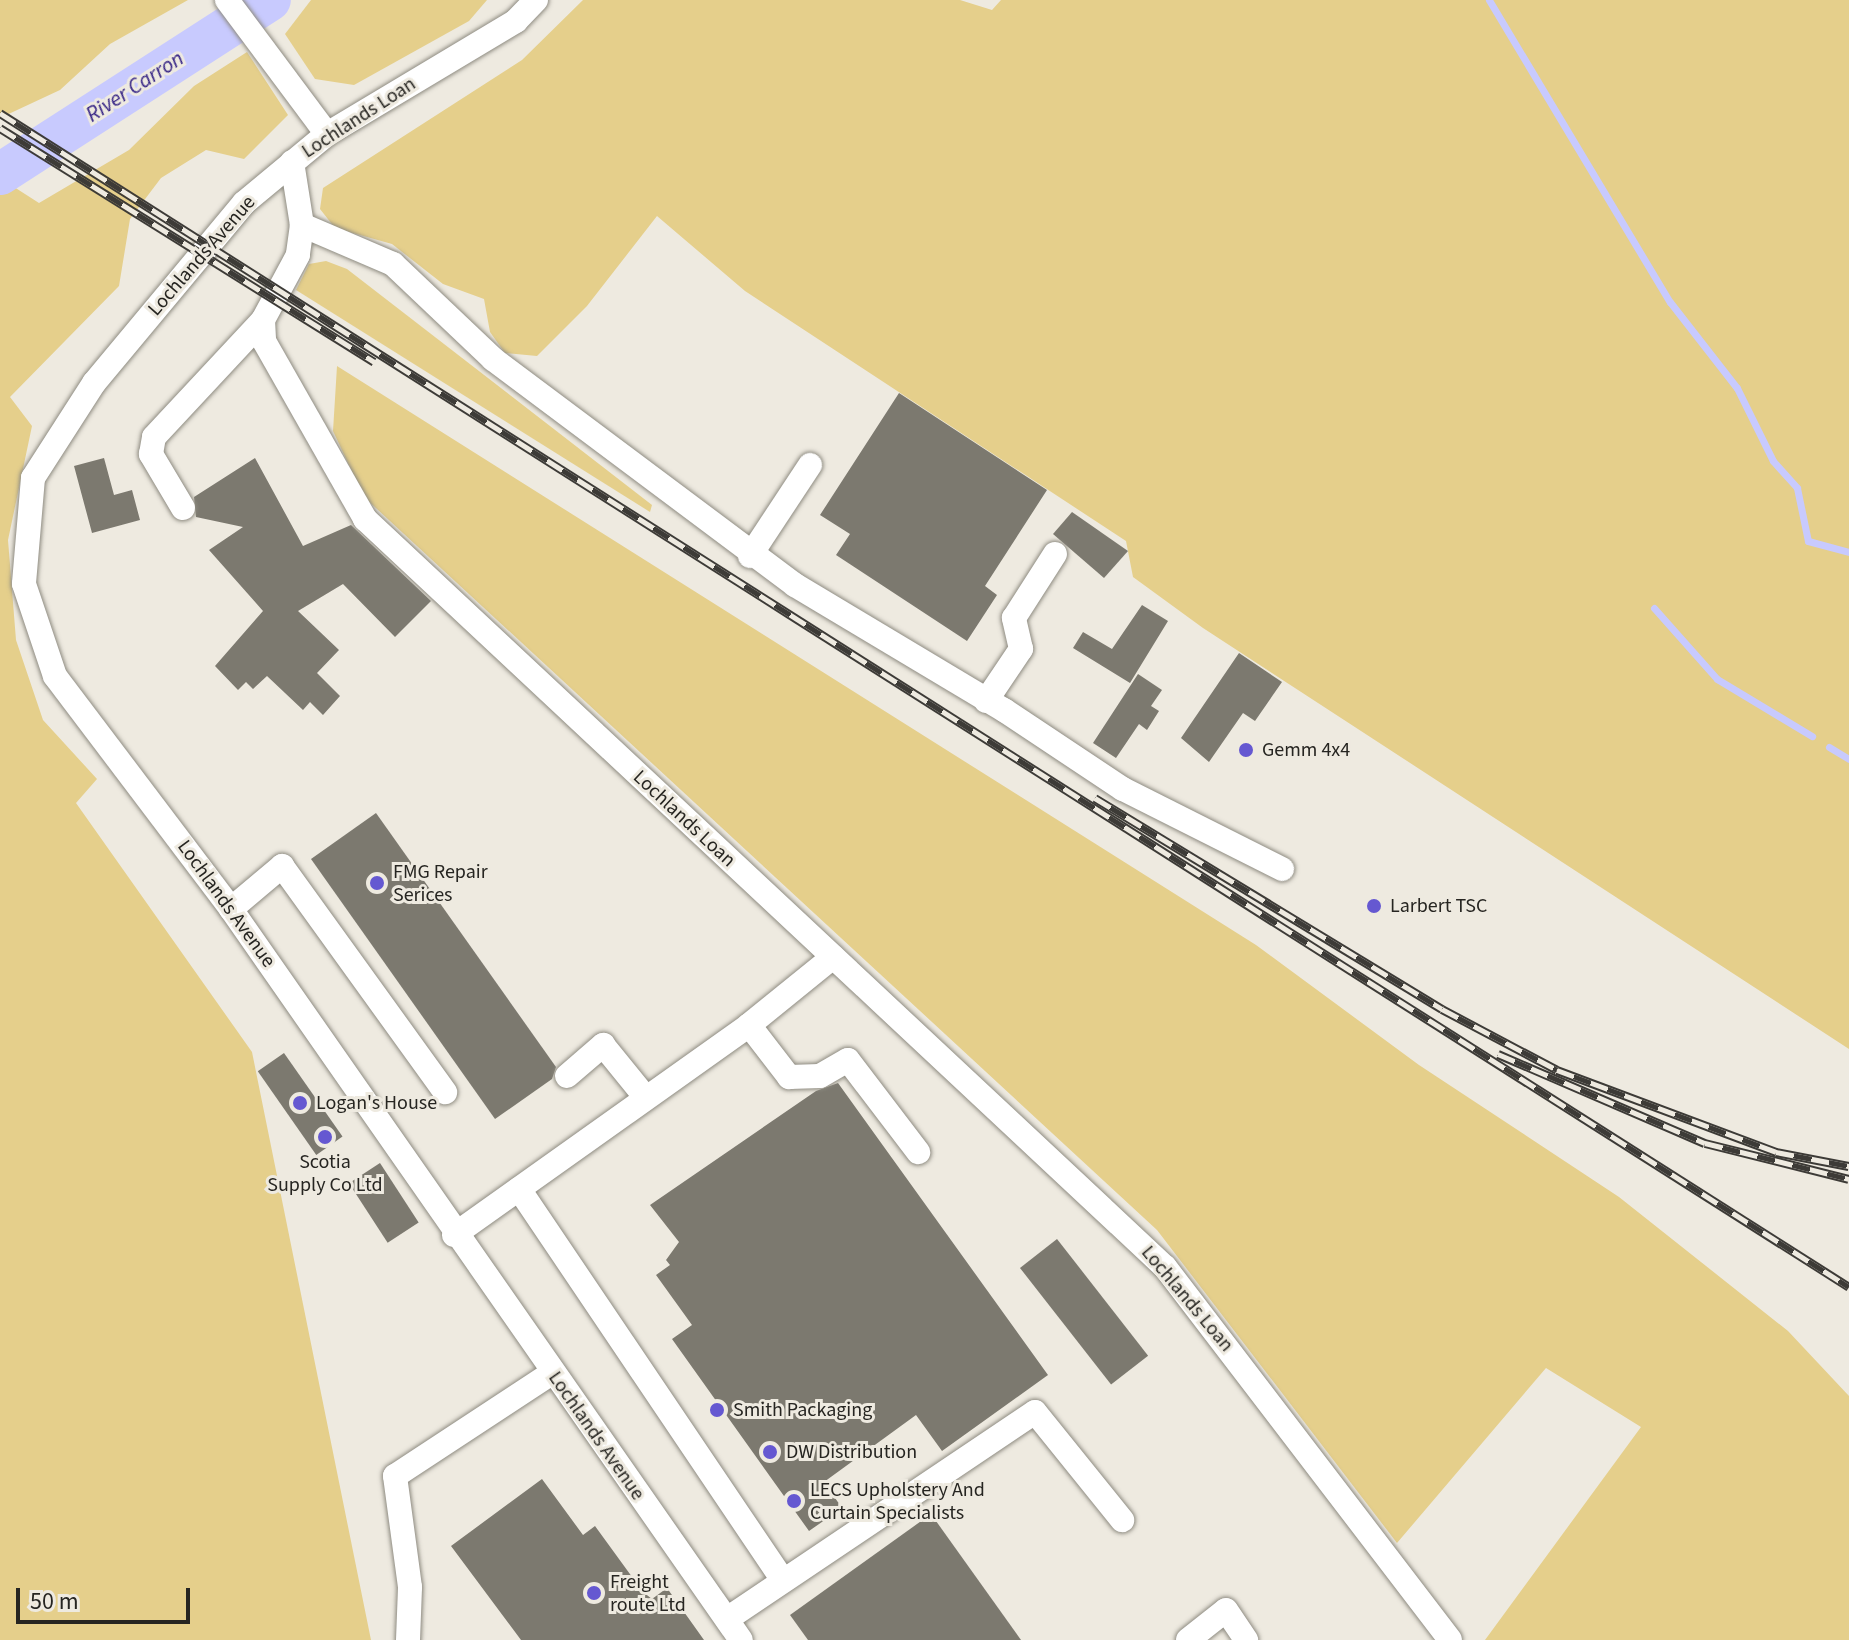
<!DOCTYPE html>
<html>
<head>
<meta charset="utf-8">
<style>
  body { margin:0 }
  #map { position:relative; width:1849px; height:1640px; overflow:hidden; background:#eeeae0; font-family:"Source Sans 3",sans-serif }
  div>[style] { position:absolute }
  .green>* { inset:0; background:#e5cf8b }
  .stream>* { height:7px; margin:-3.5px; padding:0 3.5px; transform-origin:3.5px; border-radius:3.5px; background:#c8cafe }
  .river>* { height:42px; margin:-21px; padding:0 21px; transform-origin:21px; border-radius:21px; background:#c8cafe }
  .building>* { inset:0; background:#7c796f; transform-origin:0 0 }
  .roads { filter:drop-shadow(0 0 2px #8e8b81) drop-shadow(0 0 2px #8e8b81) }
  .minor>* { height:24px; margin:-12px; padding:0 12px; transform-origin:12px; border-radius:12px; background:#fff }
  .rail>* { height:9px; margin-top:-4.5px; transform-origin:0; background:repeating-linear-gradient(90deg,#eeeae0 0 18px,#3d3b37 0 36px); box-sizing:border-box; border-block:2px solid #3d3b37 }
  .dots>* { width:22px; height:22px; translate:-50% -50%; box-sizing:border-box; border:4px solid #eeeae0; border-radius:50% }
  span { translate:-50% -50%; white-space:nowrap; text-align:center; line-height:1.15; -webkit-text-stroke:6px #eeeae0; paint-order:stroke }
  .street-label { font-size:20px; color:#262521 }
  .poi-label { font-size:20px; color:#262521 }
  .left { translate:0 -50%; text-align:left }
  .water-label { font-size:22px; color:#362485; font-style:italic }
  .scale { position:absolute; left:16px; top:1588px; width:174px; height:36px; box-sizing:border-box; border:4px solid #262521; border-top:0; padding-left:10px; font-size:24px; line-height:28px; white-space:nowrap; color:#262521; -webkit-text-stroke:6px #eeeae0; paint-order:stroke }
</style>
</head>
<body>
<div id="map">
  <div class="green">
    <i style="clip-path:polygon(0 0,188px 0,110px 44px,60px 90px,0 118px)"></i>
    <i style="clip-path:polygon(311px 0,487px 0,469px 21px,354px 85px,315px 79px,285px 34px)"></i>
    <i style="clip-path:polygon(583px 0,960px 0,992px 10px,1001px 0,1849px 0,1849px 1049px,1203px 628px,1133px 577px,1126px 541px,745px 291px,657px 216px,587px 306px,537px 356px,505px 353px,490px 332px,484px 299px,443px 284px,392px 244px,335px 228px,320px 209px,323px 188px,522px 60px)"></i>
    <i style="clip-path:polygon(247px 52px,288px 115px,244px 159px,206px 150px,161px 178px,130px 219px,119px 286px,10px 397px,32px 426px,8px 540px,16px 640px,43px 720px,97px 779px,76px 803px,252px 1052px,371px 1640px,0 1640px,0 178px,39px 203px,129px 150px,194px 86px)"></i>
    <i style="clip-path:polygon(326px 261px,347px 269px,652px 505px,650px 512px,296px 290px,309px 264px)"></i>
    <i style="clip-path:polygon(337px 366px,1256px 945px,1419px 1065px,1619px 1197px,1788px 1331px,1849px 1396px,1849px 1640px,1485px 1640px,1641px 1427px,1546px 1368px,1397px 1543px,1157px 1230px,364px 497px,333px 431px)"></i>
  </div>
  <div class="stream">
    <i style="left:1489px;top:0;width:352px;rotate:59.1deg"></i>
    <i style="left:1670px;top:302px;width:109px;rotate:52.1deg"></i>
    <i style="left:1737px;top:388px;width:81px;rotate:63.7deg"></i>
    <i style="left:1773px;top:461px;width:36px;rotate:48deg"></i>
    <i style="left:1797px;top:488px;width:54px;rotate:78.3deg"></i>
    <i style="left:1808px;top:541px;width:42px;rotate:15deg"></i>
    <i style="left:1654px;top:608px;width:95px;rotate:48.4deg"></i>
    <i style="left:1717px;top:679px;width:111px;rotate:31deg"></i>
    <i style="left:1829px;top:747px;width:23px;rotate:31deg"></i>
  </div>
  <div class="river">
    <i style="left:0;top:174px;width:321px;rotate:-32.8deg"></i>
  </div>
  <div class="building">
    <i style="clip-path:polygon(899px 393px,1047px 490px,985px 586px,997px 595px,967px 641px,836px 555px,850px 534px,820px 515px)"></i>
    <i style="clip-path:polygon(104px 458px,114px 495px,132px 490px,140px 520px,92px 533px,74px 466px)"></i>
    <i style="clip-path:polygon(255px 458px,303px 546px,351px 525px,431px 601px,395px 637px,343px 584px,298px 611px,339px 650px,317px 673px,340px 696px,323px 715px,310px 702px,303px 710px,267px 676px,253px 689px,246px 682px,238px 690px,215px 666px,263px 611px,209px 550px,243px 527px,196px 517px,194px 497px)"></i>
    <i style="clip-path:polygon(1072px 512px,1128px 551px,1104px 578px,1053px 534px)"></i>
    <i style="clip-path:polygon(1142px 605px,1168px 621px,1130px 683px,1073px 648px,1083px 632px,1112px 649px)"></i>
    <i style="clip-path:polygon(1239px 653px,1282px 682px,1255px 721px,1243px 713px,1209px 762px,1181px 738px)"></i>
    <i style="clip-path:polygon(1138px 674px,1162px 690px,1151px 706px,1159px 711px,1147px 730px,1139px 724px,1116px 758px,1093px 743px)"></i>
    <i style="clip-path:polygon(376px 813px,556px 1067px,552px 1079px,495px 1119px,311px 859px)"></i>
    <i style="left:284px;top:1053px;width:102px;height:32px;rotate:55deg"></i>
    <i style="clip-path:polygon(838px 1083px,1048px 1375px,942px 1451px,916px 1415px,824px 1482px,842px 1508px,809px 1531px,672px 1339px,692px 1325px,656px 1275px,670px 1265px,666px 1260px,679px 1242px,650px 1205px,816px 1091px)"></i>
    <i style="left:380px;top:1163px;width:71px;height:37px;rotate:57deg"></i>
    <i style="left:1057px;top:1239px;width:148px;height:47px;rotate:52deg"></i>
    <i style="clip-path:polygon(542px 1479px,583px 1535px,595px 1526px,643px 1592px,652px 1599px,667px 1588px,704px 1640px,521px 1640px,451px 1546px)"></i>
    <i style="clip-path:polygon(931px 1514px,1021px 1640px,808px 1640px,790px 1615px)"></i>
  </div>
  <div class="roads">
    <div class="minor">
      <i style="left:227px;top:0;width:167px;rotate:53.3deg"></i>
      <i style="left:536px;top:0;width:29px;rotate:134deg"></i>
      <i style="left:516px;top:21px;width:220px;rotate:149.1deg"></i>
      <i style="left:327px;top:134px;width:108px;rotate:140.3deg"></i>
      <i style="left:244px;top:203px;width:234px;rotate:129.8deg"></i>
      <i style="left:94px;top:383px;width:113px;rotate:122.7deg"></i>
      <i style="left:33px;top:478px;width:106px;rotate:94.9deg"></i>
      <i style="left:24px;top:584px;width:97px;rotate:71.4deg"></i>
      <i style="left:55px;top:676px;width:292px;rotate:52.9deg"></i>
      <i style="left:231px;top:909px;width:891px;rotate:55.1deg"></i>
      <i style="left:292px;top:162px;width:64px;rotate:81deg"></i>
      <i style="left:302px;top:225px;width:30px;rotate:98deg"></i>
      <i style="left:298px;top:255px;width:74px;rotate:118.3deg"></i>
      <i style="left:263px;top:320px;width:21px;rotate:87deg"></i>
      <i style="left:264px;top:341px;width:205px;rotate:60.4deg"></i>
      <i style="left:365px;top:519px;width:1095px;rotate:43.08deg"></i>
      <i style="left:1165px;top:1267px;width:469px;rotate:52.6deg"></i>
      <i style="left:302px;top:225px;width:99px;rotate:23.2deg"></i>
      <i style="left:393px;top:264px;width:138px;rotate:43.5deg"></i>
      <i style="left:493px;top:359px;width:377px;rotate:36.8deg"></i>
      <i style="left:795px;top:585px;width:244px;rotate:30.9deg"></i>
      <i style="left:1004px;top:710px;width:143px;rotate:33.6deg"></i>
      <i style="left:1123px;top:789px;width:178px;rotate:26.7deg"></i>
      <i style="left:183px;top:508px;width:63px;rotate:-120.7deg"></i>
      <i style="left:151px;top:454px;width:17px;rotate:-80deg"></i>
      <i style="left:154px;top:437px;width:160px;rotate:-47deg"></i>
      <i style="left:750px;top:556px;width:109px;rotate:-56.6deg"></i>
      <i style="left:986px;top:701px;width:63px;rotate:-56.1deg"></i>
      <i style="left:1021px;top:649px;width:32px;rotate:-103deg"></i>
      <i style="left:1014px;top:618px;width:76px;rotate:-57.4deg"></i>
      <i style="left:231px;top:909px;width:67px;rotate:-40.1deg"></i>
      <i style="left:282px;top:866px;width:279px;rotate:54.2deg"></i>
      <i style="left:749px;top:1025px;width:66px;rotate:52.4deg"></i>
      <i style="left:789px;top:1077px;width:31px;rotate:-2deg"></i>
      <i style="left:820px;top:1076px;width:32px;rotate:-30deg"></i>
      <i style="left:848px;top:1060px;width:116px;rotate:52.7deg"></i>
      <i style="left:567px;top:1076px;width:48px;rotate:-40.7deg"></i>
      <i style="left:603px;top:1045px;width:68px;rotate:50.9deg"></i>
      <i style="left:519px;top:1189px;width:472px;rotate:56deg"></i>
      <i style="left:454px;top:1235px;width:362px;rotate:-35.4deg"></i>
      <i style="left:749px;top:1025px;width:108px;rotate:-39deg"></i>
      <i style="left:727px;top:1619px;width:371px;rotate:-33.9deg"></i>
      <i style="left:1035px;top:1412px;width:139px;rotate:51.1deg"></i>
      <i style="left:408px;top:1640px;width:53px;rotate:-87.8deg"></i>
      <i style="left:410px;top:1587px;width:112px;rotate:-97.7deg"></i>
      <i style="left:395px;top:1476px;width:188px;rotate:-33.3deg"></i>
      <i style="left:1188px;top:1640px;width:48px;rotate:-38.3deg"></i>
      <i style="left:1226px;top:1610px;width:36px;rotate:56deg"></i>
    </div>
  </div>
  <div class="rail">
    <i style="left:0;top:113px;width:2190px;rotate:32.41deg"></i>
    <i style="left:0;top:128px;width:441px;rotate:32deg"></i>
    <i style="left:1095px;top:798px;width:406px;rotate:31.3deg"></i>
    <i style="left:1442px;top:1009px;width:130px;rotate:27.9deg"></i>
    <i style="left:1557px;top:1070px;width:234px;rotate:20.5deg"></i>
    <i style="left:1776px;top:1152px;width:74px;rotate:10.9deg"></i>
    <i style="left:1498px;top:1054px;width:225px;rotate:23.3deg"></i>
    <i style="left:1705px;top:1143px;width:148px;rotate:14deg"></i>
  </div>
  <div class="dots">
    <i style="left:1246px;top:750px;background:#6558d1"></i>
    <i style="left:377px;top:883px;background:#6558d1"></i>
    <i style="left:1374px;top:906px;background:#6558d1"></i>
    <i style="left:300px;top:1103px;background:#6558d1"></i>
    <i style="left:325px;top:1137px;background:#6558d1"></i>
    <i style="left:717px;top:1410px;background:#6558d1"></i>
    <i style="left:770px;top:1452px;background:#6558d1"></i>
    <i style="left:794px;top:1501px;background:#6558d1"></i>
    <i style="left:594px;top:1593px;background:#6558d1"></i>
  </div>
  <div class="street-label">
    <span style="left:359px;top:118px;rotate:-33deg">Lochlands Loan</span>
    <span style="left:202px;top:256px;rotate:-49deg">Lochlands Avenue</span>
    <span style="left:684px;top:819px;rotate:43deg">Lochlands Loan</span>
    <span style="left:226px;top:904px;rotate:54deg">Lochlands Avenue</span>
    <span style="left:1187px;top:1299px;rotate:50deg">Lochlands Loan</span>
    <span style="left:596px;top:1436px;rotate:55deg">Lochlands Avenue</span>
  </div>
  <div class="poi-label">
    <span class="left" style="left:1262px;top:750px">Gemm 4x4</span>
    <span class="left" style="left:393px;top:884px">FMG Repair<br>Serices</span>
    <span class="left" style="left:1390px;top:906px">Larbert TSC</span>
    <span class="left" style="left:316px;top:1103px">Logan's House</span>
    <span style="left:325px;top:1174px">Scotia<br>Supply Co Ltd</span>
    <span class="left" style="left:733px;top:1410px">Smith Packaging</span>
    <span class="left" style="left:786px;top:1452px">DW Distribution</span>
    <span class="left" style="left:810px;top:1502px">LECS Upholstery And<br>Curtain Specialists</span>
    <span class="left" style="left:610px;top:1594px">Freight<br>route Ltd</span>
  </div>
  <div class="water-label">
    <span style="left:135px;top:87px;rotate:-33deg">River Carron</span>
  </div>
  <div class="scale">50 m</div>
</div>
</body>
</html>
